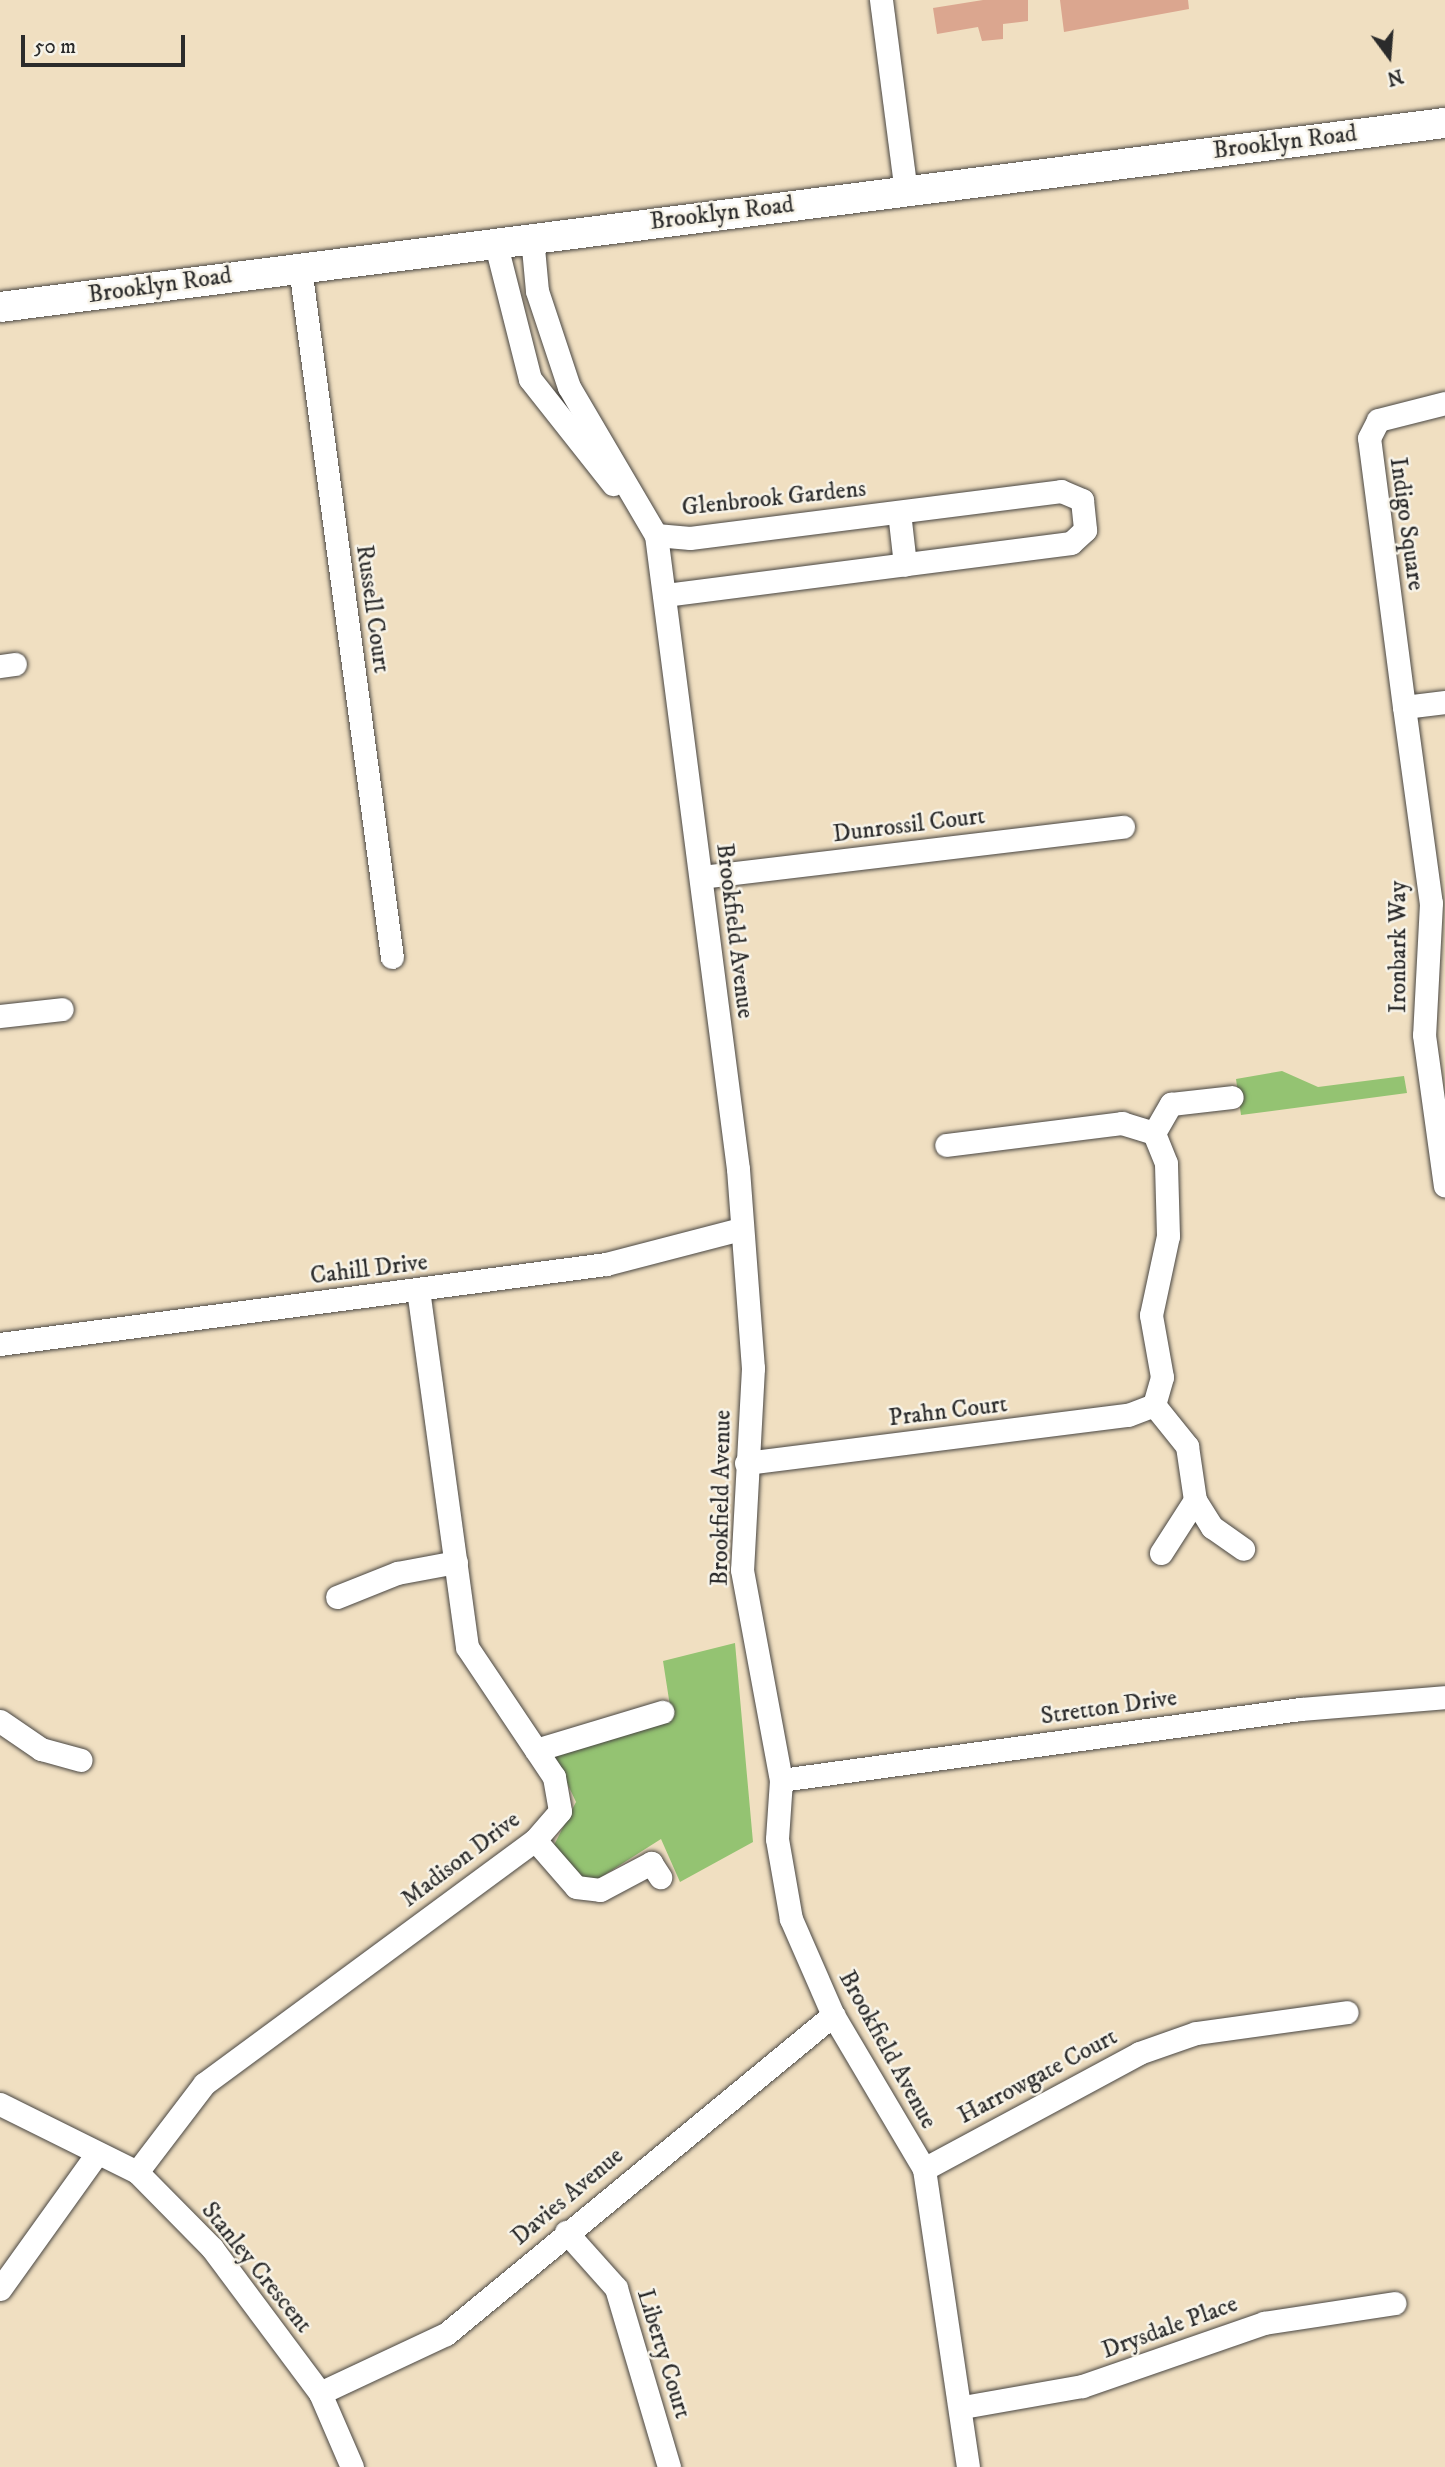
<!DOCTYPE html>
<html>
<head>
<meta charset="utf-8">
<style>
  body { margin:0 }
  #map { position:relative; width:1445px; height:2467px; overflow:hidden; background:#f0dfc1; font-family:"IM FELL DW Pica",serif }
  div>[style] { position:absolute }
  .green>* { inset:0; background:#94c372 }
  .building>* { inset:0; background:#dba68f }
  .roads { filter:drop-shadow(0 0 2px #494642) drop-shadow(0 0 2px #494642) }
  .minor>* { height:23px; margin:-11.5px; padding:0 11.5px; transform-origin:11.5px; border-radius:11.5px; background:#fff }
  .tertiary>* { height:30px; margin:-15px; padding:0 15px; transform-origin:15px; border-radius:15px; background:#fff }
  span { translate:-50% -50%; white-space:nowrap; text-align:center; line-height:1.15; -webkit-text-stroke:5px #f7f3e8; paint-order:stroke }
  .street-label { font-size:24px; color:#2b2b2b }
  .north { position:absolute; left:1354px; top:21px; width:70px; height:70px; -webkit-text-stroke:5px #f7f3e8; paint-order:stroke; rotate:164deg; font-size:19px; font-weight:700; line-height:28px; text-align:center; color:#2b2b2b }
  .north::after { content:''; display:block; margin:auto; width:24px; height:32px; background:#2b2b2b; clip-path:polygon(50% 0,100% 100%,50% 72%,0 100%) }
  .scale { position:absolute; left:21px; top:35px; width:164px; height:32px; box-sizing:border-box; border:4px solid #2b2b2b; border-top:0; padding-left:9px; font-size:21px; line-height:24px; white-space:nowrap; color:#2b2b2b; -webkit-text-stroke:5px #f7f3e8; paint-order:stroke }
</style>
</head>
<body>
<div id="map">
  <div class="green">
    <i style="clip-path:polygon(1282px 1071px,1318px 1087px,1404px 1076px,1407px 1093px,1241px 1115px,1236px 1079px)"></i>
    <i style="clip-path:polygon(735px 1643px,753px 1842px,680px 1882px,661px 1839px,587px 1886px,553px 1847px,576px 1802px,552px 1751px,672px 1719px,663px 1661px)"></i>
  </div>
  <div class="building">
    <i style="clip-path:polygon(983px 0,1028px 0,1028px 21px,1003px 24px,1003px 39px,982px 41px,978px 27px,937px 34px,933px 8px)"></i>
    <i style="clip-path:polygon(1060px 0,1188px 0,1189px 9px,1064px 32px)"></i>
  </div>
  <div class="roads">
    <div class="minor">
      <i style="left:881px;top:0;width:194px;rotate:82.6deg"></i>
      <i style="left:532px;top:237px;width:54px;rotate:84.7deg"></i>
      <i style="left:537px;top:291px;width:101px;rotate:71.6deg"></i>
      <i style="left:569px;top:387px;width:172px;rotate:59.6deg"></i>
      <i style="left:656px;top:535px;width:639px;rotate:82.63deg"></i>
      <i style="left:738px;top:1169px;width:200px;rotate:85.7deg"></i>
      <i style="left:753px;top:1368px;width:202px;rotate:93.1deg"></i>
      <i style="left:742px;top:1570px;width:214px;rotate:79.5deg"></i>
      <i style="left:781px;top:1780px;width:59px;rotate:93.9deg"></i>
      <i style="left:777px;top:1839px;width:81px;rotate:80.1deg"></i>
      <i style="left:791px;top:1919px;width:105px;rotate:66.4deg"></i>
      <i style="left:833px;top:2015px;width:179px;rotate:59.4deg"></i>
      <i style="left:924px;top:2169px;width:301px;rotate:81.6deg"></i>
      <i style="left:495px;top:241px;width:142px;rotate:75.8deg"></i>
      <i style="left:530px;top:379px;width:134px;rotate:51.7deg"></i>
      <i style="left:300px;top:267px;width:696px;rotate:82.41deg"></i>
      <i style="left:899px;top:512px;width:53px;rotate:83.5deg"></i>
      <i style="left:656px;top:535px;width:34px;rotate:5deg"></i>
      <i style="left:690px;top:538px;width:374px;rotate:-7.2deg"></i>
      <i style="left:1061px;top:491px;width:23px;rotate:23deg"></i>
      <i style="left:1082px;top:500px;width:30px;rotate:84deg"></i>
      <i style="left:1085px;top:530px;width:19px;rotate:137deg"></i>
      <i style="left:1071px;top:543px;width:410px;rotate:172.7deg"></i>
      <i style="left:0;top:666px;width:15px;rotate:-8deg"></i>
      <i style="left:1445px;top:702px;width:41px;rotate:173deg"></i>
      <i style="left:1404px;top:707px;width:198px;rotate:82.2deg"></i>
      <i style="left:1431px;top:903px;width:132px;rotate:93deg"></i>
      <i style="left:1424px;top:1035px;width:152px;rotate:82.1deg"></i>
      <i style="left:1404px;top:707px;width:271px;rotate:-97.4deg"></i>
      <i style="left:1369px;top:438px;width:20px;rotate:-63deg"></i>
      <i style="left:1378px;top:420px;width:69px;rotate:-14.2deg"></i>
      <i style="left:701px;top:877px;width:425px;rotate:-6.8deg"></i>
      <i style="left:0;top:1016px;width:62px;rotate:-6.4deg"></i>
      <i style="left:1154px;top:1133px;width:34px;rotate:-60deg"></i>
      <i style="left:1171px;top:1104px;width:61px;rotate:-6.5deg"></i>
      <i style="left:0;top:1344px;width:611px;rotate:-7.52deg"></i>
      <i style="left:606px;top:1264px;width:138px;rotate:-14.6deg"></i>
      <i style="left:1154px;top:1405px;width:53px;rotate:51.2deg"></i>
      <i style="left:1187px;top:1446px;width:55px;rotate:81.6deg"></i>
      <i style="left:1195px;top:1500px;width:63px;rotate:122.7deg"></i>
      <i style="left:746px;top:1463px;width:385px;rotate:-7.2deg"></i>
      <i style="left:1128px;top:1415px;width:28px;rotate:-21deg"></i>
      <i style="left:1154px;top:1405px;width:29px;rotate:-74deg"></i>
      <i style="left:1162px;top:1377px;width:63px;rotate:-100.1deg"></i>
      <i style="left:1151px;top:1315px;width:81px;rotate:-77.9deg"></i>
      <i style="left:1168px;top:1236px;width:73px;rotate:-91.6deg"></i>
      <i style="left:1166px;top:1163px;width:32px;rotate:-112deg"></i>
      <i style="left:1154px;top:1133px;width:34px;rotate:-163deg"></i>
      <i style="left:1122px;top:1123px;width:177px;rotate:172.9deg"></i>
      <i style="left:1195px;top:1500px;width:32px;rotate:58deg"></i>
      <i style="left:1212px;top:1527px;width:38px;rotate:35deg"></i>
      <i style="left:337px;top:1597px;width:65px;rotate:-21.8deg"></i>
      <i style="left:397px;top:1573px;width:60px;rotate:-10.6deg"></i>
      <i style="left:0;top:1721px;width:50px;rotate:34.3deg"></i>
      <i style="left:41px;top:1749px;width:41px;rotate:15.4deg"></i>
      <i style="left:536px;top:1750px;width:132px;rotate:-16.8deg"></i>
      <i style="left:781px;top:1780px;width:524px;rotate:-7.79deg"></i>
      <i style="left:1300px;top:1709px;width:145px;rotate:-4.7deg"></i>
      <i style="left:535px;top:1840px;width:62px;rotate:48.9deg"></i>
      <i style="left:576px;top:1887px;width:24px;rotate:7deg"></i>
      <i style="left:600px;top:1890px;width:58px;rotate:-27.9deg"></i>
      <i style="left:651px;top:1863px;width:17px;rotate:57deg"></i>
      <i style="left:0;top:2104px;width:153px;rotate:26.4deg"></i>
      <i style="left:137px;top:2172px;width:107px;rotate:45.4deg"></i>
      <i style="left:212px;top:2248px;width:181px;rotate:53.3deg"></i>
      <i style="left:320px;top:2393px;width:81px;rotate:66.6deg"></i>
      <i style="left:924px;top:2169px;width:244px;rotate:-28.3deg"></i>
      <i style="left:1139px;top:2053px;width:60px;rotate:-19.3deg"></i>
      <i style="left:1196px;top:2033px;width:152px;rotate:-7.9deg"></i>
      <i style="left:137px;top:2172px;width:111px;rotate:-52.7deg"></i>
      <i style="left:204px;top:2084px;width:411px;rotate:-36.4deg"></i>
      <i style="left:535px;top:1840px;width:38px;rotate:-49deg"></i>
      <i style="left:560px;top:1811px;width:35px;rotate:-100deg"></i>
      <i style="left:554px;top:1777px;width:156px;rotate:-123.8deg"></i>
      <i style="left:467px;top:1647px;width:360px;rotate:-97.8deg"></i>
      <i style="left:566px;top:2232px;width:75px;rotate:48.2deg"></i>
      <i style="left:616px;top:2288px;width:187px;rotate:73.5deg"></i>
      <i style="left:0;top:2289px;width:165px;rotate:-54.4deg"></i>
      <i style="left:320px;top:2393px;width:139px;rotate:-25.1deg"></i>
      <i style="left:446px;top:2334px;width:502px;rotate:-39.5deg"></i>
      <i style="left:963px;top:2407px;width:121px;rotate:-10deg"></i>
      <i style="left:1082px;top:2386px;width:193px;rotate:-19.1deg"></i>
      <i style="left:1264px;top:2323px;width:132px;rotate:-8.7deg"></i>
    </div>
    <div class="tertiary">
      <i style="left:0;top:307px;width:1457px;rotate:-7.26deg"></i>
    </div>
  </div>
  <div class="street-label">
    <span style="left:1285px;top:143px;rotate:-7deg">Brooklyn Road</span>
    <span style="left:722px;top:214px;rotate:-7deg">Brooklyn Road</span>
    <span style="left:160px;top:286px;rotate:-8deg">Brooklyn Road</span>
    <span style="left:774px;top:499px;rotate:-6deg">Glenbrook Gardens</span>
    <span style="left:1406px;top:524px;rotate:82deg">Indigo Square</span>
    <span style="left:372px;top:609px;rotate:82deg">Russell Court</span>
    <span style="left:909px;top:826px;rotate:-7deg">Dunrossil Court</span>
    <span style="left:734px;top:931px;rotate:83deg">Brookfield Avenue</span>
    <span style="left:1399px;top:947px;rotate:-90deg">Ironbark Way</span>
    <span style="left:369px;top:1270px;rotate:-7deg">Cahill Drive</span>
    <span style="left:948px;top:1412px;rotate:-7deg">Prahn Court</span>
    <span style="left:722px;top:1498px;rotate:-89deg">Brookfield Avenue</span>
    <span style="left:1109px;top:1708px;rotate:-8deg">Stretton Drive</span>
    <span style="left:461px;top:1860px;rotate:-37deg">Madison Drive</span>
    <span style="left:887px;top:2050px;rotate:61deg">Brookfield Avenue</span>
    <span style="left:1038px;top:2077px;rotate:-28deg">Harrowgate Court</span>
    <span style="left:568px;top:2197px;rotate:-40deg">Davies Avenue</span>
    <span style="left:256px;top:2268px;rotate:51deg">Stanley Crescent</span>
    <span style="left:1170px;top:2328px;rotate:-20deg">Drysdale Place</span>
    <span style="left:663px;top:2354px;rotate:73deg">Liberty Court</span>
  </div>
  <div class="north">N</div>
  <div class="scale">50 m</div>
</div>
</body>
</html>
